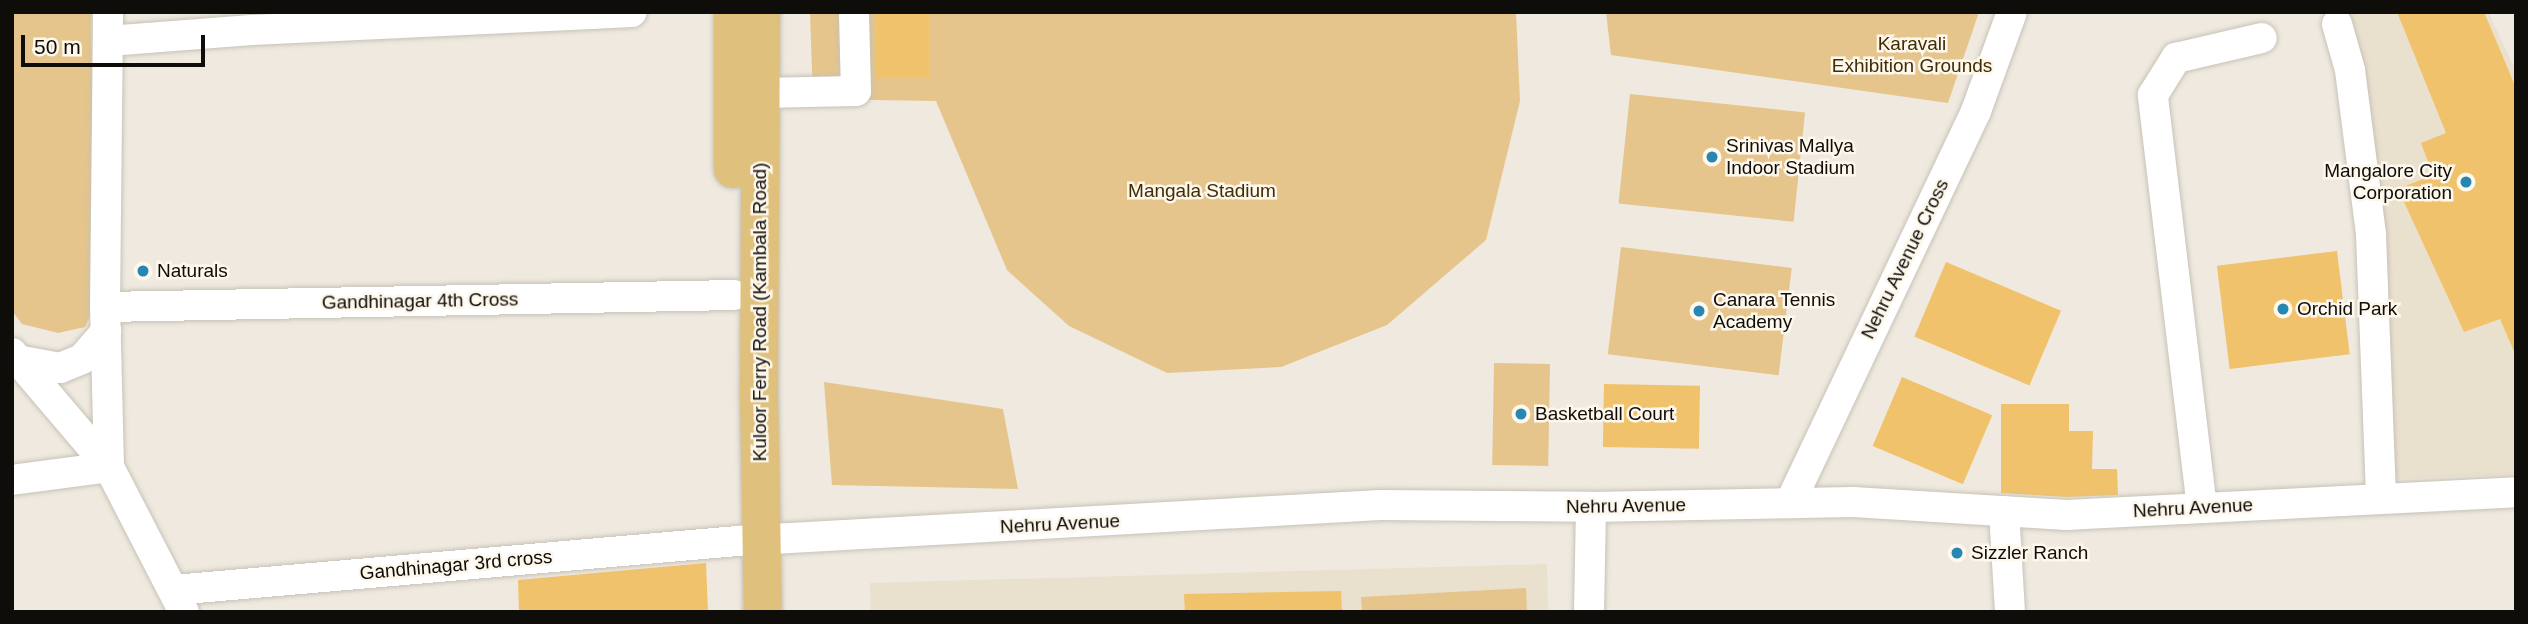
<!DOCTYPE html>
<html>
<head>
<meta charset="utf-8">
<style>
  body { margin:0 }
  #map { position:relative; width:2528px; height:624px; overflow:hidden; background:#efe9df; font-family:Helvetica,sans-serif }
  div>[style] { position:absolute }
  .built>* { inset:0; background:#eae0ce }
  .green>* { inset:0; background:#e5c58b; transform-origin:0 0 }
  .building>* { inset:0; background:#f0c26b; transform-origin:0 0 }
  .roads { filter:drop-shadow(0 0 2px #c7c2b7) drop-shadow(0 0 2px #c7c2b7) }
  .minor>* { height:30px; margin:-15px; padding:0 15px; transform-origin:15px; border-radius:15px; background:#fff }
  .major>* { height:38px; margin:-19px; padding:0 19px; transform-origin:19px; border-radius:19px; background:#dfc17d }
  .dots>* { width:19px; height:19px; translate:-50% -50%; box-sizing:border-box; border:4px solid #fdf7ec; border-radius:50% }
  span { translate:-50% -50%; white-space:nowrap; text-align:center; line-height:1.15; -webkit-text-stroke:5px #fdf7ec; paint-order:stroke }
  .park-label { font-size:19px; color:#3f2d05 }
  .poi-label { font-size:19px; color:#0f0d09 }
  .left { translate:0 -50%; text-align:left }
  .right { translate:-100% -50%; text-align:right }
  .street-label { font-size:19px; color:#0f0d09 }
  .frame { position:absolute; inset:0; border:14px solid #0f0d09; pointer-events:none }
  .scale { position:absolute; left:21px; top:35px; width:184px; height:32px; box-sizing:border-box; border:4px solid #0f0d09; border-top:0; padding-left:9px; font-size:21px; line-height:24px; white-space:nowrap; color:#0f0d09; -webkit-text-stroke:5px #fdf7ec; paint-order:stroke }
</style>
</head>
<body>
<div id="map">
  <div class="built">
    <i style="clip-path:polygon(2348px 12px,2488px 12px,2516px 71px,2516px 474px,2375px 480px,2342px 61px)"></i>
    <i style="clip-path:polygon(1547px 564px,1548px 612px,871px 612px,870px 583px)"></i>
  </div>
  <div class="green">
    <i style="clip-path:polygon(12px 12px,91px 12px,95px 306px,85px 327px,58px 333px,22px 324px,12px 311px)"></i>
    <i style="clip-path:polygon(810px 12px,1516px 12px,1520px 101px,1486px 240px,1387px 325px,1281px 367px,1167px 373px,1069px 326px,1007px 270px,936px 101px,813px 99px)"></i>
    <i style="clip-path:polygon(1606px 12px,1979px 12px,1948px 103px,1611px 55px)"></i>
    <i style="left:1630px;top:94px;width:176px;height:110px;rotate:6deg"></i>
    <i style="left:1621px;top:247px;width:172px;height:108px;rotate:7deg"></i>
    <i style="left:1494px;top:363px;width:56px;height:102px;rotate:1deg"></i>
    <i style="clip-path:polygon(824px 382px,1003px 409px,1018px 489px,832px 485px)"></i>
    <i style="clip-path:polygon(1526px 588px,1527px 612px,1362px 612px,1361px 597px)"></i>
  </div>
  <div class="building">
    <i style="left:876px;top:12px;width:53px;height:66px"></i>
    <i style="clip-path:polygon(2397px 12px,2484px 12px,2516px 88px,2516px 356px,2500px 319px,2464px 332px,2398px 189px,2433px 175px,2421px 143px,2446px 133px)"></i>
    <i style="left:2337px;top:251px;width:104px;height:121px;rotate:83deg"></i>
    <i style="left:1946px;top:262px;width:125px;height:81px;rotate:23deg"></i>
    <i style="left:1902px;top:377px;width:98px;height:75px;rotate:23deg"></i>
    <i style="left:1604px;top:384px;width:96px;height:63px;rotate:1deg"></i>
    <i style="clip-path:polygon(2001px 404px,2069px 404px,2069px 431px,2093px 431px,2092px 469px,2117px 469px,2118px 495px,2067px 497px,2001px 493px)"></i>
    <i style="clip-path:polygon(706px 563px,708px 612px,519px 612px,518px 580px)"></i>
    <i style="clip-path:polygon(1341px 591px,1342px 612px,1185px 612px,1184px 594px)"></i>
  </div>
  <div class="roads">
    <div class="minor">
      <i style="left:2337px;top:24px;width:48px;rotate:74.2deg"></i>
      <i style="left:2350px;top:70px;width:166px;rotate:82.7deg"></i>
      <i style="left:2371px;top:235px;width:264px;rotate:87.8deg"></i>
      <i style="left:108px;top:41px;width:144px;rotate:-4.4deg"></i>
      <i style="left:252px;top:30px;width:380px;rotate:-2.7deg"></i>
      <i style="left:760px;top:93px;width:96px;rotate:-1.2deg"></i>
      <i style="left:856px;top:91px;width:79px;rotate:-91.5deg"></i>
      <i style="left:105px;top:307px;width:629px;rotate:-1.09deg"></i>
      <i style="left:12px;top:353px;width:150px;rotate:49.6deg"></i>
      <i style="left:109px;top:467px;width:163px;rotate:62.7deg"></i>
      <i style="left:17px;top:360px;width:44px;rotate:10.5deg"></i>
      <i style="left:60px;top:368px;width:24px;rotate:-22deg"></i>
      <i style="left:82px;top:359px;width:37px;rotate:-49deg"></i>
      <i style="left:12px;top:480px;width:98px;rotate:-7.6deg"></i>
      <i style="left:109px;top:467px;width:160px;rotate:-91.4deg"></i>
      <i style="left:105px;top:307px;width:295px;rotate:-89.4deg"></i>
      <i style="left:1790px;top:503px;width:434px;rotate:-64.6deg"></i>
      <i style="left:1976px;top:111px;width:105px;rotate:-70deg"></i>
      <i style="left:2202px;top:508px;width:416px;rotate:-96.8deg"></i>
      <i style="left:2153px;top:95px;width:44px;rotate:-58.1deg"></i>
      <i style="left:2176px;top:58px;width:88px;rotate:-13.1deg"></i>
      <i style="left:2004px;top:511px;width:101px;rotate:86.6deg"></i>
      <i style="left:174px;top:590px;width:565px;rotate:-4.97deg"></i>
      <i style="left:737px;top:541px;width:644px;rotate:-3.2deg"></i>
      <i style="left:1380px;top:505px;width:211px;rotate:0.5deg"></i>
      <i style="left:1591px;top:507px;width:262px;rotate:-1.1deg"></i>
      <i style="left:1853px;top:502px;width:214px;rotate:3.5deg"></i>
      <i style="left:2067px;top:515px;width:450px;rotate:-2.9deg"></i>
      <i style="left:1589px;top:612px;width:105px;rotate:-88.9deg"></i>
    </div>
    <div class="major">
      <i style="left:733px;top:12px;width:157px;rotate:90deg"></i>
      <i style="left:761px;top:12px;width:381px;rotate:90.3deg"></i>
      <i style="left:759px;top:393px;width:219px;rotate:89deg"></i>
    </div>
  </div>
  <div class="dots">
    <i style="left:1712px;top:157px;background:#2687b2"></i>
    <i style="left:2466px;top:182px;background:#2687b2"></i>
    <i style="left:143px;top:271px;background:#2687b2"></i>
    <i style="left:2283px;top:309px;background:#2687b2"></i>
    <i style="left:1699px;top:311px;background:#2687b2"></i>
    <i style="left:1521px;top:414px;background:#2687b2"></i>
    <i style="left:1957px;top:553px;background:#2687b2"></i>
  </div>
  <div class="park-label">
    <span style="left:1912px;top:55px">Karavali<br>Exhibition Grounds</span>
    <span style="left:1202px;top:191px">Mangala Stadium</span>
  </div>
  <div class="poi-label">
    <span class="left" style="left:1726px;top:157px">Srinivas Mallya<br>Indoor Stadium</span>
    <span class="right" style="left:2452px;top:182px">Mangalore City<br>Corporation</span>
    <span class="left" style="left:157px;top:271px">Naturals</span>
    <span class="left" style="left:1713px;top:311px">Canara Tennis<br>Academy</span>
    <span class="left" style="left:2297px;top:309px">Orchid Park</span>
    <span class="left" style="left:1535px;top:414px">Basketball Court</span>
    <span class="left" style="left:1971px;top:553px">Sizzler Ranch</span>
  </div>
  <div class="street-label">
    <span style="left:1905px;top:259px;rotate:-64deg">Nehru Avenue Cross</span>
    <span style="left:420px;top:301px;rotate:-1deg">Gandhinagar 4th Cross</span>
    <span style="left:760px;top:312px;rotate:-90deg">Kuloor Ferry Road (Kambala Road)</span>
    <span style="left:1626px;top:506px;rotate:-1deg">Nehru Avenue</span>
    <span style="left:2193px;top:508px;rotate:-3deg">Nehru Avenue</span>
    <span style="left:1060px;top:524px;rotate:-3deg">Nehru Avenue</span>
    <span style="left:456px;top:565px;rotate:-5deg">Gandhinagar 3rd cross</span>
  </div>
  <div class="frame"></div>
  <div class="scale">50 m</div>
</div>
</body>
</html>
